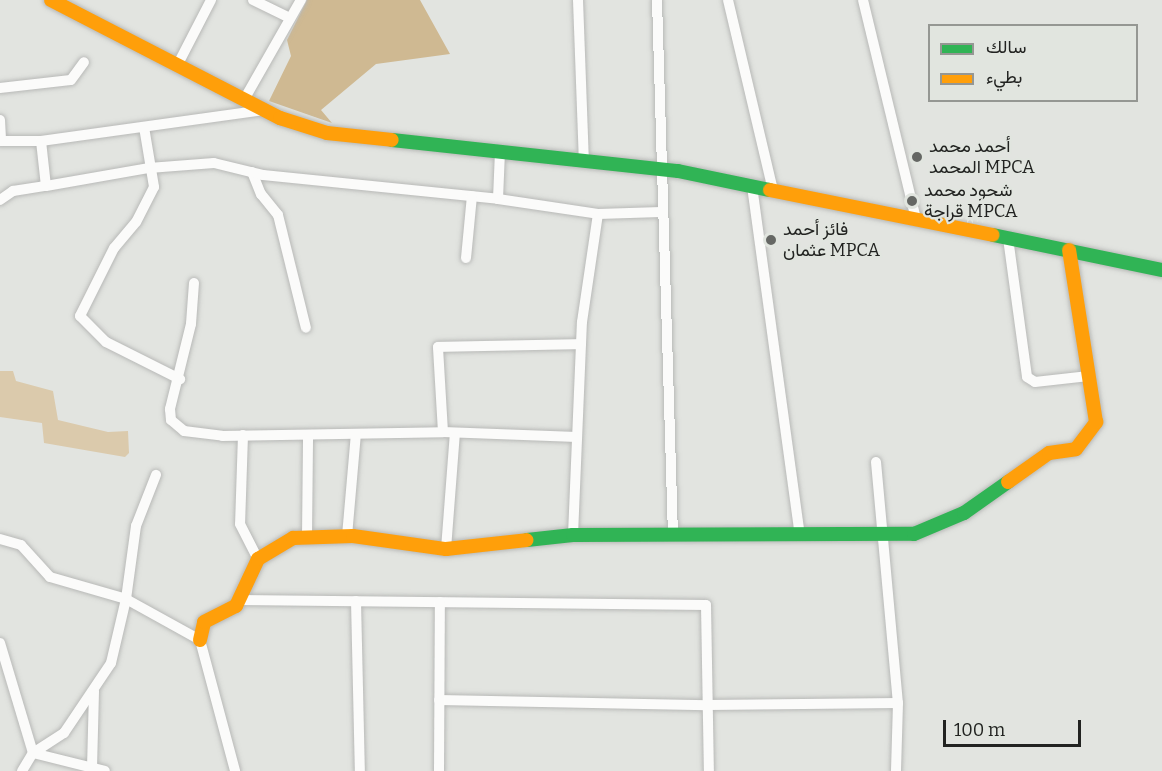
<!DOCTYPE html>
<html>
<head>
<meta charset="utf-8">
<style>
  body { margin:0 }
  #map { position:relative; width:1162px; height:771px; overflow:hidden; background:#e2e4e0; font-family:Bitter,Vazirmatn,serif }
  div>[style] { position:absolute }
  .green>* { inset:0; background:#dbcaac }
  .forest>* { inset:0; background:#cfb992 }
  .roads { filter:drop-shadow(0 0 2px #b8b9b7) drop-shadow(0 0 2px #b8b9b7) }
  .street>* { height:10px; margin:-5px; padding:0 5px; transform-origin:5px; border-radius:5px; background:#fbfbfa }
  .fast>* { height:14px; margin:-7px; padding:0 7px; transform-origin:7px; border-radius:7px; background:#30b455 }
  .slow>* { height:14px; margin:-7px; padding:0 7px; transform-origin:7px; border-radius:7px; background:#ff9f0a }
  .dots>* { width:16px; height:16px; translate:-50% -50%; box-sizing:border-box; border:3px solid #e1e5df; border-radius:50% }
  span { translate:-50% -50%; white-space:nowrap; text-align:center; line-height:1.15; -webkit-text-stroke:4.5px #e1e5df; paint-order:stroke }
  .poi-label { font-size:18px; color:#222321 }
  .left { translate:0 -50%; text-align:left }
  .legend { position:absolute; left:928px; top:24px; width:210px; height:78px; box-sizing:border-box; background:#e1e5df; border:2px solid #959793; margin:0; padding:8px 10px; list-style:none; font-size:18px; color:#222321 }
  .legend li { display:flex; align-items:center; gap:12px; height:30px }
  .legend b { width:30px; border:2px solid #959793 }
  .scale { position:absolute; left:943px; top:720px; width:138px; height:27px; box-sizing:border-box; border:3px solid #222321; border-top:0; padding-left:8px; font-size:18px; line-height:21px; white-space:nowrap; color:#222321; -webkit-text-stroke:4px #e1e5df; paint-order:stroke }
</style>
</head>
<body>
<div id="map">
  <div class="green">
    <i style="clip-path:polygon(0 371px,13px 371px,16px 381px,53px 391px,58px 420px,108px 432px,128px 431px,129px 453px,125px 457px,44px 443px,42px 423px,0 417px)"></i>
  </div>
  <div class="forest">
    <i style="clip-path:polygon(307px 0,420px 0,450px 54px,376px 64px,321px 110px,332px 123px,269px 101px,291px 56px,287px 40px)"></i>
  </div>
  <div class="roads">
    <div class="street">
      <i style="left:253px;top:0;width:41px;rotate:25.9deg"></i>
      <i style="left:578px;top:0;width:160px;rotate:87.9deg"></i>
      <i style="left:657px;top:0;width:535px;rotate:88.29deg"></i>
      <i style="left:728px;top:0;width:195px;rotate:76.7deg"></i>
      <i style="left:863px;top:0;width:225px;rotate:76.4deg"></i>
      <i style="left:178px;top:64px;width:72px;rotate:-62.7deg"></i>
      <i style="left:0;top:88px;width:71px;rotate:-6.4deg"></i>
      <i style="left:71px;top:80px;width:22px;rotate:-54deg"></i>
      <i style="left:245px;top:98px;width:113px;rotate:-60.3deg"></i>
      <i style="left:0;top:120px;width:20px;rotate:87deg"></i>
      <i style="left:144px;top:127px;width:61px;rotate:80.5deg"></i>
      <i style="left:154px;top:187px;width:39px;rotate:117deg"></i>
      <i style="left:136px;top:222px;width:34px;rotate:130deg"></i>
      <i style="left:114px;top:248px;width:76px;rotate:116.6deg"></i>
      <i style="left:80px;top:316px;width:37px;rotate:45deg"></i>
      <i style="left:106px;top:342px;width:83px;rotate:26.6deg"></i>
      <i style="left:0;top:141px;width:41px"></i>
      <i style="left:41px;top:141px;width:225px;rotate:-7.9deg"></i>
      <i style="left:41px;top:141px;width:45px;rotate:83.7deg"></i>
      <i style="left:252px;top:172px;width:24px;rotate:68deg"></i>
      <i style="left:261px;top:194px;width:27px;rotate:51deg"></i>
      <i style="left:278px;top:215px;width:116px;rotate:76.1deg"></i>
      <i style="left:752px;top:186px;width:352px;rotate:82.2deg"></i>
      <i style="left:498px;top:199px;width:47px;rotate:-87.6deg"></i>
      <i style="left:0;top:200px;width:16px;rotate:-35deg"></i>
      <i style="left:13px;top:191px;width:33px;rotate:-9deg"></i>
      <i style="left:46px;top:186px;width:105px;rotate:-9.9deg"></i>
      <i style="left:149px;top:168px;width:65px;rotate:-4.4deg"></i>
      <i style="left:214px;top:163px;width:50px;rotate:13.8deg"></i>
      <i style="left:263px;top:175px;width:236px;rotate:5.8deg"></i>
      <i style="left:498px;top:199px;width:101px;rotate:8.5deg"></i>
      <i style="left:598px;top:214px;width:63px;rotate:-1.8deg"></i>
      <i style="left:1008px;top:238px;width:140px;rotate:82.2deg"></i>
      <i style="left:1027px;top:377px;width:9px;rotate:32deg"></i>
      <i style="left:1035px;top:382px;width:54px;rotate:-6.3deg"></i>
      <i style="left:466px;top:258px;width:62px;rotate:-84.5deg"></i>
      <i style="left:194px;top:283px;width:41px;rotate:94.2deg"></i>
      <i style="left:191px;top:324px;width:88px;rotate:103.9deg"></i>
      <i style="left:170px;top:409px;width:11px;rotate:85deg"></i>
      <i style="left:171px;top:420px;width:17px;rotate:40deg"></i>
      <i style="left:184px;top:431px;width:38px;rotate:7deg"></i>
      <i style="left:222px;top:436px;width:221px;rotate:-1deg"></i>
      <i style="left:443px;top:432px;width:134px;rotate:2.1deg"></i>
      <i style="left:443px;top:432px;width:85px;rotate:-93.4deg"></i>
      <i style="left:438px;top:347px;width:143px;rotate:-1.2deg"></i>
      <i style="left:243px;top:435px;width:89px;rotate:91.9deg"></i>
      <i style="left:240px;top:524px;width:39px;rotate:63deg"></i>
      <i style="left:876px;top:462px;width:242px;rotate:84.8deg"></i>
      <i style="left:898px;top:703px;width:68px;rotate:91.7deg"></i>
      <i style="left:573px;top:535px;width:213px;rotate:-87.6deg"></i>
      <i style="left:582px;top:322px;width:109px;rotate:-81.6deg"></i>
      <i style="left:347px;top:536px;width:102px;rotate:-85deg"></i>
      <i style="left:307px;top:537px;width:102px;rotate:-89.4deg"></i>
      <i style="left:0;top:539px;width:22px;rotate:16deg"></i>
      <i style="left:21px;top:545px;width:43px;rotate:47.8deg"></i>
      <i style="left:50px;top:577px;width:79px;rotate:16.1deg"></i>
      <i style="left:126px;top:599px;width:85px;rotate:29deg"></i>
      <i style="left:200px;top:640px;width:136px;rotate:75deg"></i>
      <i style="left:446px;top:549px;width:116px;rotate:-85.6deg"></i>
      <i style="left:239px;top:600px;width:467px;rotate:0.6deg"></i>
      <i style="left:706px;top:605px;width:166px;rotate:89deg"></i>
      <i style="left:356px;top:601px;width:170px;rotate:88.7deg"></i>
      <i style="left:0;top:643px;width:115px;rotate:73.3deg"></i>
      <i style="left:33px;top:753px;width:74px;rotate:14deg"></i>
      <i style="left:439px;top:700px;width:269px;rotate:1.1deg"></i>
      <i style="left:708px;top:705px;width:190px;rotate:-0.6deg"></i>
      <i style="left:92px;top:768px;width:77px;rotate:-88.5deg"></i>
      <i style="left:22px;top:771px;width:21px;rotate:-59deg"></i>
      <i style="left:33px;top:753px;width:37px;rotate:-33deg"></i>
      <i style="left:64px;top:733px;width:84px;rotate:-56.1deg"></i>
      <i style="left:111px;top:663px;width:66px;rotate:-76.8deg"></i>
      <i style="left:126px;top:599px;width:74px;rotate:-82.2deg"></i>
      <i style="left:136px;top:526px;width:55px;rotate:-68.6deg"></i>
      <i style="left:439px;top:771px;width:169px;rotate:-89.7deg"></i>
    </div>
    <div class="fast">
      <i style="left:392px;top:140px;width:288px;rotate:6.2deg"></i>
      <i style="left:678px;top:171px;width:94px;rotate:11.7deg"></i>
      <i style="left:993px;top:235px;width:173px;rotate:11.7deg"></i>
      <i style="left:527px;top:540px;width:46px;rotate:-6.2deg"></i>
      <i style="left:573px;top:535px;width:341px;rotate:-0.2deg"></i>
      <i style="left:914px;top:534px;width:54px;rotate:-22.8deg"></i>
      <i style="left:964px;top:513px;width:54px;rotate:-35.2deg"></i>
    </div>
    <div class="slow">
      <i style="left:51px;top:0;width:258px;rotate:27.3deg"></i>
      <i style="left:280px;top:118px;width:49px;rotate:17.7deg"></i>
      <i style="left:327px;top:133px;width:65px;rotate:6.1deg"></i>
      <i style="left:770px;top:190px;width:227px;rotate:11.4deg"></i>
      <i style="left:1008px;top:482px;width:50px;rotate:-35.3deg"></i>
      <i style="left:1049px;top:453px;width:27px;rotate:-8deg"></i>
      <i style="left:1076px;top:449px;width:34px;rotate:-53deg"></i>
      <i style="left:1096px;top:422px;width:174px;rotate:-98.9deg"></i>
      <i style="left:200px;top:640px;width:18px;rotate:-77deg"></i>
      <i style="left:204px;top:622px;width:36px;rotate:-27deg"></i>
      <i style="left:236px;top:606px;width:52px;rotate:-64.9deg"></i>
      <i style="left:258px;top:559px;width:41px;rotate:-31deg"></i>
      <i style="left:293px;top:538px;width:60px;rotate:-1.9deg"></i>
      <i style="left:353px;top:536px;width:94px;rotate:8deg"></i>
      <i style="left:446px;top:549px;width:81px;rotate:-6.3deg"></i>
    </div>
  </div>
  <div class="dots">
    <i style="left:917px;top:157px;background:#656764"></i>
    <i style="left:912px;top:201px;background:#656764"></i>
    <i style="left:771px;top:240px;background:#656764"></i>
  </div>
  <div class="poi-label">
    <span class="left" style="left:929px;top:157px">أحمد محمد<br>المحمد MPCA</span>
    <span class="left" style="left:924px;top:201px">شحود محمد<br>قراجة MPCA</span>
    <span class="left" style="left:783px;top:240px">فائز أحمد<br>عثمان MPCA</span>
  </div>
  <ul class="legend">
  <li><b style="height:8px;background:#30b455"></b>سالك</li>
  <li><b style="height:8px;background:#ff9f0a"></b>بطيء</li>
  </ul>
  <div class="scale">100 m</div>
</div>
</body>
</html>
